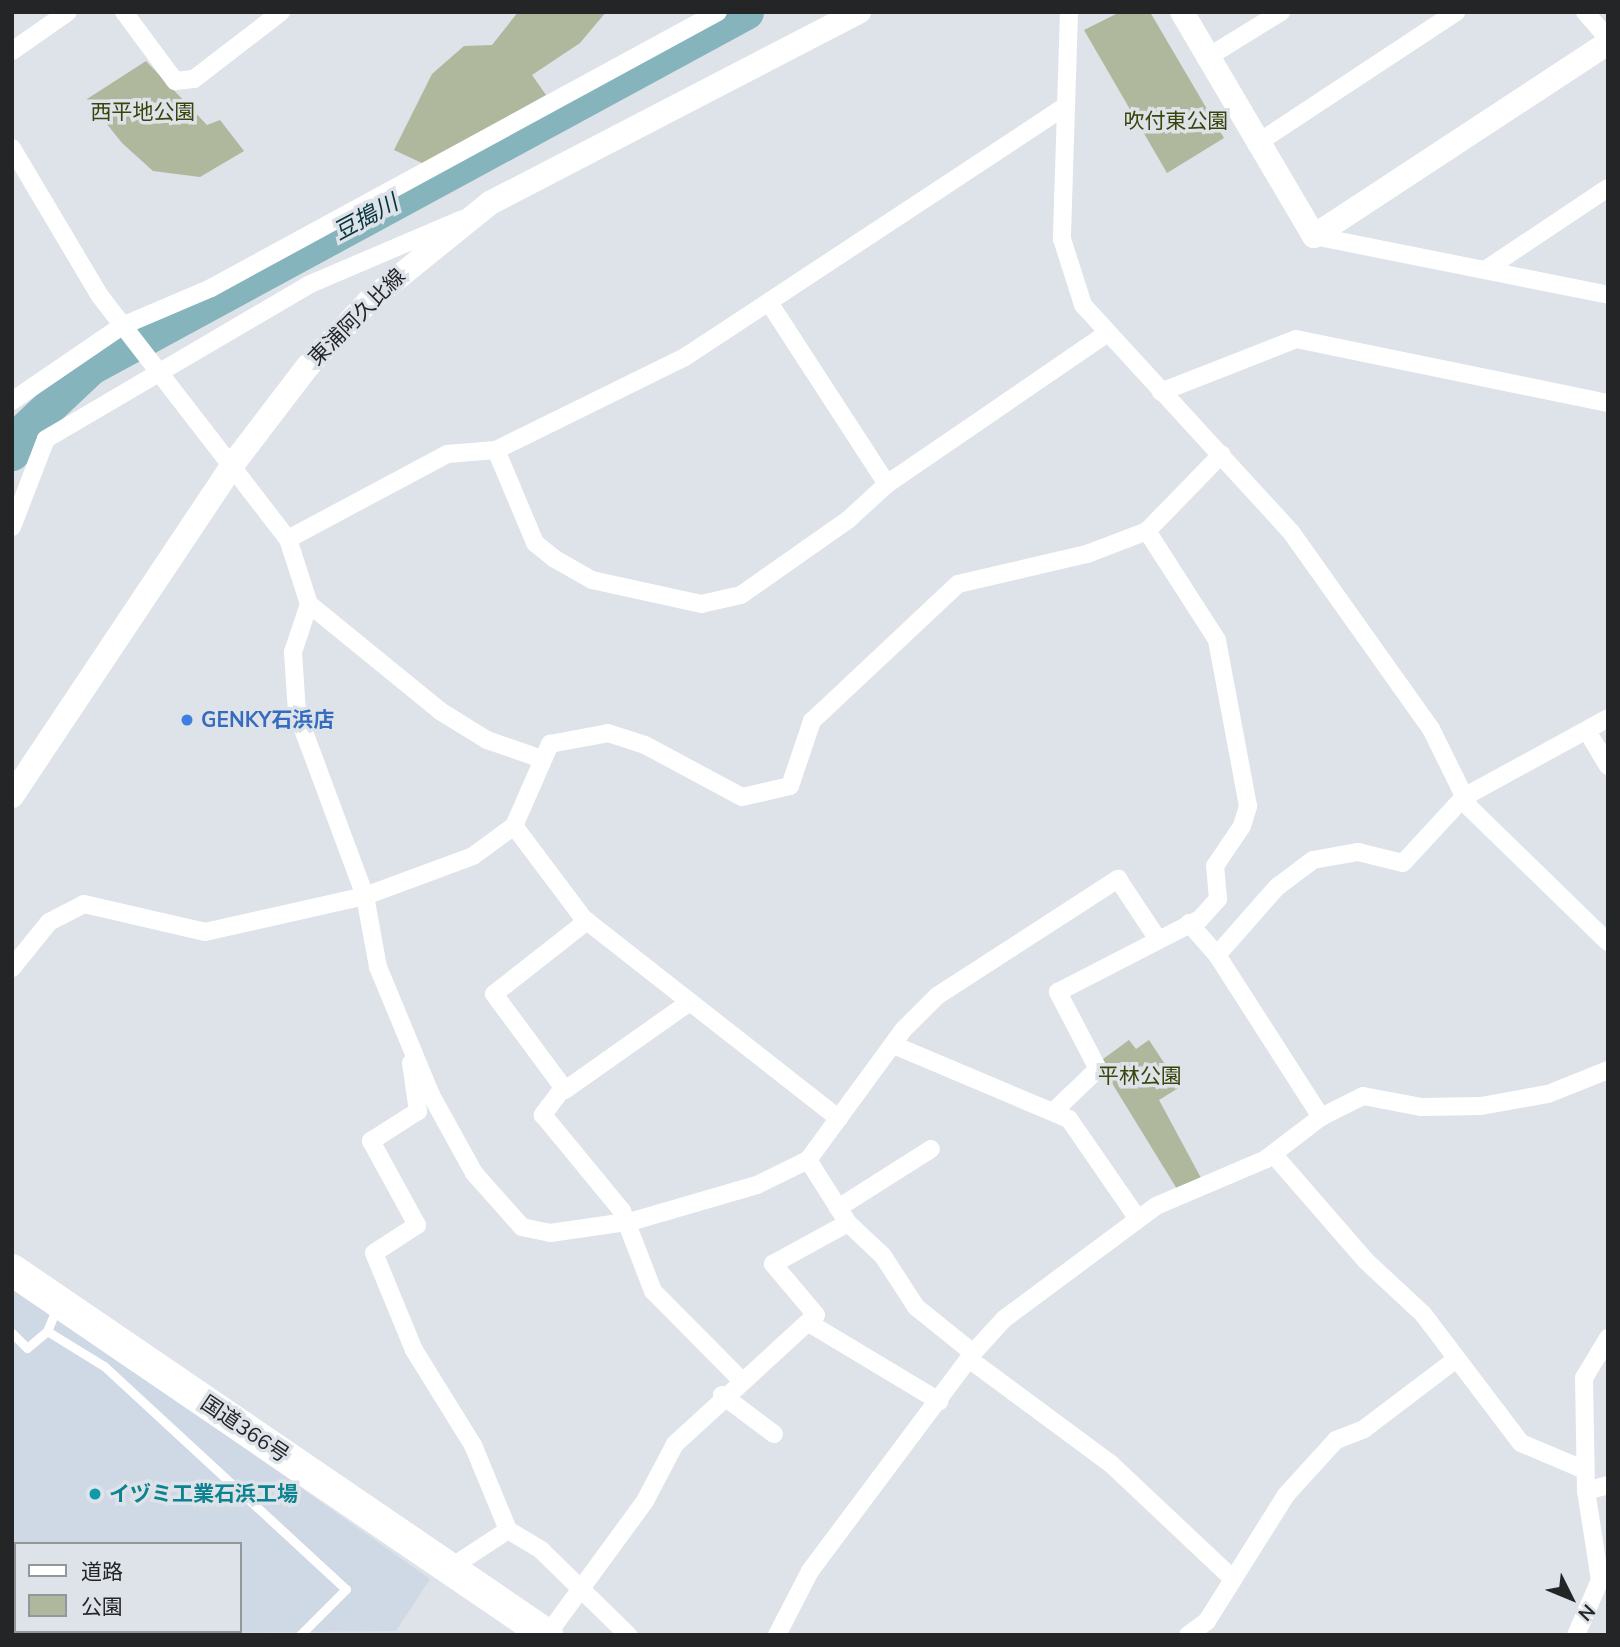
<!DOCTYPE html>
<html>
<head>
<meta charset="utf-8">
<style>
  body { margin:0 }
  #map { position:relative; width:1620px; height:1647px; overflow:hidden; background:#dee2e9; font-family:"Nunito Sans","Noto Sans JP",sans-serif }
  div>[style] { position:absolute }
  .built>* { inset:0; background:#cfd8e5 }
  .green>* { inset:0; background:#afb79d }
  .river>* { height:35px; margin:-17.5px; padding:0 17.5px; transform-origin:17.5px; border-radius:17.5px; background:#86b4bd }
  .lane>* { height:9px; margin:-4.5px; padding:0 4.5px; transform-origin:4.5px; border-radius:4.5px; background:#fff }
  .street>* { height:18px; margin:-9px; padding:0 9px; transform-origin:9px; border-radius:9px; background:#fff }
  .secondary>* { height:24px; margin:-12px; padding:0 12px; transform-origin:12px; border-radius:12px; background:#fff }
  .highway>* { height:32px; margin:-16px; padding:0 16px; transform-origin:16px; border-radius:16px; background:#fff }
  .dots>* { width:19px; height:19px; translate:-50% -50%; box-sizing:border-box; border:4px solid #dee2e9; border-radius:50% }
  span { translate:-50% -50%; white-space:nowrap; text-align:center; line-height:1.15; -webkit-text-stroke:7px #dee2e9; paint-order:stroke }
  .park-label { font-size:21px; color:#384409 }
  .street-label { font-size:21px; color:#232527 }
  .shop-label { font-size:21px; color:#366cbe; font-weight:700 }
  .left { translate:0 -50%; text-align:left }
  .culture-label { font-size:21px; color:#0d838f; font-weight:700 }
  .water-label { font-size:23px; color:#06353c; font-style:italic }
  .frame { position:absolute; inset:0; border:14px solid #232527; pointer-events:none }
  .legend { position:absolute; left:14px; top:1542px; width:228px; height:91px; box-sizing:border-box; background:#dee2e9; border:2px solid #93969b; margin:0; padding:9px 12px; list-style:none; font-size:21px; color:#232527 }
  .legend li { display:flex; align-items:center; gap:14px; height:35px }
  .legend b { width:35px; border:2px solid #93969b }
  .north { position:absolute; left:1536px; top:1563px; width:70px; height:70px; -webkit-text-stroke:5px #dee2e9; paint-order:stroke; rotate:133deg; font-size:19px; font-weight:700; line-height:28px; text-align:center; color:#232527 }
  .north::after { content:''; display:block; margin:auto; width:24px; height:32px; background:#232527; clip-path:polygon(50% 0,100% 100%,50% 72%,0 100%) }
</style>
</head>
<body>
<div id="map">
  <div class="built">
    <i style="clip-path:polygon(evenodd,12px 1284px,430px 1579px,396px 1631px,12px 1635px,12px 1284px,16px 1544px,240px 1544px,240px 1631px,16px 1631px,16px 1544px)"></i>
  </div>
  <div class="green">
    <i style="clip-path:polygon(518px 12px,606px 12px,580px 43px,532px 75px,546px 95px,424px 164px,394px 150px,432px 74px,464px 46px,492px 45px)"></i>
    <i style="clip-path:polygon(1120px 12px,1150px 12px,1224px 138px,1167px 173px,1084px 30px)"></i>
    <i style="clip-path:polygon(146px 61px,207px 125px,220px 120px,244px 151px,200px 177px,153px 171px,122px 143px,87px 99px)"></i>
    <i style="clip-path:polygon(1129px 1040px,1136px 1049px,1149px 1040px,1180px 1087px,1159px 1100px,1201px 1178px,1177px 1189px,1099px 1062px)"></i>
  </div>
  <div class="river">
    <i style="left:12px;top:453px;width:25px;rotate:-63deg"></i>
    <i style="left:23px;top:431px;width:93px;rotate:-43.3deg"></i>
    <i style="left:91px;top:367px;width:745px;rotate:-28.46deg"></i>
  </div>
  <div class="lane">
    <i style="left:47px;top:1331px;width:67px;rotate:31.6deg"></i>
    <i style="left:104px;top:1366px;width:329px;rotate:42.7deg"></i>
    <i style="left:346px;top:1589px;width:65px;rotate:135deg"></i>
    <i style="left:12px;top:1333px;width:21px;rotate:45deg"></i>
    <i style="left:27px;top:1348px;width:26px;rotate:-40deg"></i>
    <i style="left:47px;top:1331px;width:26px;rotate:-67deg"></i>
  </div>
  <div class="street">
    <i style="left:124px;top:12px;width:86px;rotate:53.5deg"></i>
    <i style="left:175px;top:81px;width:19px;rotate:-6deg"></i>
    <i style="left:194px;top:79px;width:110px;rotate:-37.6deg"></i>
    <i style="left:1069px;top:12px;width:227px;rotate:91.8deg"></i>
    <i style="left:1062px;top:239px;width:69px;rotate:72.3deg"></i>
    <i style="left:1083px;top:305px;width:308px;rotate:47.5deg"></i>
    <i style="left:1291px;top:532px;width:242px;rotate:54.6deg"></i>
    <i style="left:1431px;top:729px;width:88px;rotate:63.7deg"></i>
    <i style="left:1470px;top:808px;width:192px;rotate:44.2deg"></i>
    <i style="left:1585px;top:12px;width:35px;rotate:49deg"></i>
    <i style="left:12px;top:51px;width:68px;rotate:-34.9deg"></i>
    <i style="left:1208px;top:57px;width:86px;rotate:-31.7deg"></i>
    <i style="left:1256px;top:144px;width:240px;rotate:-33.4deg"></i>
    <i style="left:12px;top:148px;width:172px;rotate:59.3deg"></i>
    <i style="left:100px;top:296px;width:307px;rotate:52.3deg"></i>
    <i style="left:288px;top:539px;width:68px;rotate:72.1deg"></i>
    <i style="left:309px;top:604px;width:169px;rotate:39.2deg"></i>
    <i style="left:440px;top:711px;width:55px;rotate:31.7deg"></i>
    <i style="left:487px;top:740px;width:58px;rotate:19.1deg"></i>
    <i style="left:1314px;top:236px;width:300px;rotate:11.3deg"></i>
    <i style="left:1488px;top:268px;width:144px;rotate:-33.7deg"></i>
    <i style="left:770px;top:304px;width:215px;rotate:57deg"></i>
    <i style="left:1161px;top:392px;width:145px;rotate:-21.4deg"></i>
    <i style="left:1296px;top:339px;width:318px;rotate:11.6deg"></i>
    <i style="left:12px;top:401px;width:133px;rotate:-34.3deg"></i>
    <i style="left:122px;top:326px;width:97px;rotate:-23.1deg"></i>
    <i style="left:211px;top:288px;width:577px;rotate:-28.56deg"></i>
    <i style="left:496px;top:450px;width:101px;rotate:67.2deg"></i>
    <i style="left:535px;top:543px;width:26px;rotate:39deg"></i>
    <i style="left:555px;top:559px;width:43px;rotate:29.6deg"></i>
    <i style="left:592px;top:580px;width:112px;rotate:12.4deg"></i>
    <i style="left:701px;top:604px;width:41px;rotate:-12.7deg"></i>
    <i style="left:741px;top:595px;width:132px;rotate:-35.1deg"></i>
    <i style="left:849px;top:519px;width:52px;rotate:-42.6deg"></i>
    <i style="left:887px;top:484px;width:265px;rotate:-34.4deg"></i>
    <i style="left:12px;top:527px;width:94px;rotate:-68.9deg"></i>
    <i style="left:46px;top:439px;width:304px;rotate:-30.4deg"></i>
    <i style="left:308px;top:285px;width:168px;rotate:-23.1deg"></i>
    <i style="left:288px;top:539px;width:180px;rotate:-28.1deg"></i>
    <i style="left:447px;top:454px;width:49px;rotate:-4.7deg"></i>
    <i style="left:496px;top:450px;width:211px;rotate:-26.2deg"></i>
    <i style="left:685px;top:357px;width:454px;rotate:-33.4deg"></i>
    <i style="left:309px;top:604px;width:51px;rotate:108.4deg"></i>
    <i style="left:293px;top:652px;width:61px;rotate:86.2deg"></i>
    <i style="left:297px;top:713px;width:195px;rotate:69.6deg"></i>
    <i style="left:365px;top:896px;width:72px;rotate:79.6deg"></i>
    <i style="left:378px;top:967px;width:139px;rotate:67.5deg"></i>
    <i style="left:431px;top:1095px;width:89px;rotate:61.1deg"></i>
    <i style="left:474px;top:1173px;width:72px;rotate:48.4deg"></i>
    <i style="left:522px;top:1227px;width:29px;rotate:12deg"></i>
    <i style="left:550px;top:1233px;width:84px;rotate:-8.2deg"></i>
    <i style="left:633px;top:1221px;width:129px;rotate:-16.2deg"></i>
    <i style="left:757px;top:1185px;width:57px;rotate:-26.1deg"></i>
    <i style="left:808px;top:1160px;width:162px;rotate:-53.8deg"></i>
    <i style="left:904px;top:1029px;width:47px;rotate:-45deg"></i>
    <i style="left:937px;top:996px;width:216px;rotate:-32.9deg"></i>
    <i style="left:1118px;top:879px;width:71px;rotate:56.5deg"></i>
    <i style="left:1587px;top:731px;width:41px;rotate:59deg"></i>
    <i style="left:514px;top:826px;width:115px;rotate:53.1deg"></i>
    <i style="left:583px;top:918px;width:325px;rotate:38.1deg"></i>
    <i style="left:587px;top:921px;width:118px;rotate:141.9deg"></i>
    <i style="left:494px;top:994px;width:119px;rotate:53.5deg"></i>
    <i style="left:565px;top:1090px;width:149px;rotate:-35.2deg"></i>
    <i style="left:1189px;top:923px;width:43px;rotate:48.8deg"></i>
    <i style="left:1217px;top:955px;width:193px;rotate:57.3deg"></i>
    <i style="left:1217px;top:955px;width:91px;rotate:-48.6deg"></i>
    <i style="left:1277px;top:887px;width:45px;rotate:-36.9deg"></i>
    <i style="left:1313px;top:860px;width:46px;rotate:-10.1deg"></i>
    <i style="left:1358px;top:852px;width:46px;rotate:13.7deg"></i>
    <i style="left:1403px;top:863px;width:90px;rotate:-47.3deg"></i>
    <i style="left:1464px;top:797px;width:164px;rotate:-28.7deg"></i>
    <i style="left:12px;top:968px;width:59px;rotate:-51.2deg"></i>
    <i style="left:49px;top:922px;width:39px;rotate:-27deg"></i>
    <i style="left:84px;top:904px;width:124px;rotate:13deg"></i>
    <i style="left:205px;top:932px;width:164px;rotate:-12.7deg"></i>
    <i style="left:365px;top:896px;width:115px;rotate:-20.3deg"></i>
    <i style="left:473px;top:856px;width:51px;rotate:-36.2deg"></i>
    <i style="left:514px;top:826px;width:90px;rotate:-66.3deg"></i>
    <i style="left:550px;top:744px;width:59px;rotate:-10.7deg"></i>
    <i style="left:608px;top:733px;width:39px;rotate:18deg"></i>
    <i style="left:645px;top:745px;width:110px;rotate:28.2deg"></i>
    <i style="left:742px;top:797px;width:49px;rotate:-12.9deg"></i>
    <i style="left:790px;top:786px;width:69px;rotate:-71.3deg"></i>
    <i style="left:812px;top:721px;width:200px;rotate:-43.2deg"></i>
    <i style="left:958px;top:584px;width:132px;rotate:-13.1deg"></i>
    <i style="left:1087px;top:554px;width:64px;rotate:-21deg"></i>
    <i style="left:1147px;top:531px;width:107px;rotate:-45.8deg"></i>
    <i style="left:896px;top:1046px;width:188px;rotate:22.9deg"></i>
    <i style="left:1069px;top:1119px;width:121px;rotate:55.4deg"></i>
    <i style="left:411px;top:1063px;width:49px;rotate:81.7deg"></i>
    <i style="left:418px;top:1111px;width:56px;rotate:147.4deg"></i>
    <i style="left:371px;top:1141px;width:96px;rotate:61.3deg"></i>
    <i style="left:417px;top:1225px;width:51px;rotate:146.9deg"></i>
    <i style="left:374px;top:1253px;width:105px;rotate:67.6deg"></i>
    <i style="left:414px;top:1350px;width:112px;rotate:58.2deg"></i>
    <i style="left:473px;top:1445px;width:92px;rotate:67.6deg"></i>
    <i style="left:508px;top:1530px;width:39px;rotate:31deg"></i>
    <i style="left:541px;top:1550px;width:122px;rotate:44.3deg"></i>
    <i style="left:563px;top:1088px;width:34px;rotate:127deg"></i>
    <i style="left:543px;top:1115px;width:124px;rotate:50.5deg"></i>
    <i style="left:622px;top:1211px;width:86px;rotate:68.8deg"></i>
    <i style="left:653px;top:1291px;width:124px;rotate:45.3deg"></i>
    <i style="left:1054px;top:1111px;width:61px;rotate:-43.7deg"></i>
    <i style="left:1098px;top:1069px;width:87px;rotate:-117.5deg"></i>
    <i style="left:1058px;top:992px;width:160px;rotate:-27.2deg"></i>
    <i style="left:1200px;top:919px;width:27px;rotate:-48deg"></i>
    <i style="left:1218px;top:899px;width:33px;rotate:-95deg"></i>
    <i style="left:1215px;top:866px;width:48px;rotate:-56deg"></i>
    <i style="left:1242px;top:826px;width:21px;rotate:-73deg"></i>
    <i style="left:1248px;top:806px;width:169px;rotate:-100.6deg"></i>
    <i style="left:1217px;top:640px;width:130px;rotate:-122.7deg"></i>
    <i style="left:1273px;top:1154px;width:142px;rotate:49deg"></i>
    <i style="left:1366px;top:1261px;width:78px;rotate:42.9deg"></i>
    <i style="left:1423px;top:1314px;width:162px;rotate:52.8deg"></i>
    <i style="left:1521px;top:1443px;width:69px;rotate:22.9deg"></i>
    <i style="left:808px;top:1160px;width:75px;rotate:57.6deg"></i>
    <i style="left:848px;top:1223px;width:48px;rotate:43.3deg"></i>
    <i style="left:883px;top:1256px;width:61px;rotate:57.1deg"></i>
    <i style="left:916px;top:1307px;width:73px;rotate:38.9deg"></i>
    <i style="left:838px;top:1208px;width:110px;rotate:-32.4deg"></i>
    <i style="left:809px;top:1323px;width:152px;rotate:31deg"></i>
    <i style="left:969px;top:1359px;width:177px;rotate:36.5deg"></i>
    <i style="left:1111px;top:1464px;width:166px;rotate:43.3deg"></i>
    <i style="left:722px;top:1395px;width:65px;rotate:36.9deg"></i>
    <i style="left:1586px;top:1491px;width:23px;rotate:-15deg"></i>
    <i style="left:450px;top:1568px;width:69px;rotate:-33.2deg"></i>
    <i style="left:547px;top:1635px;width:166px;rotate:-53.8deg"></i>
    <i style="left:645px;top:1501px;width:64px;rotate:-62.2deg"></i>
    <i style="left:675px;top:1444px;width:191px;rotate:-42.5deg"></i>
    <i style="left:816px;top:1315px;width:67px;rotate:-130.1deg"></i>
    <i style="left:773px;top:1264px;width:85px;rotate:-28.7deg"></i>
    <i style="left:777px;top:1635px;width:72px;rotate:-62.7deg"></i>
    <i style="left:810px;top:1571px;width:272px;rotate:-53.2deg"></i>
    <i style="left:973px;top:1353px;width:46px;rotate:-47.6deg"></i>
    <i style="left:1004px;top:1319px;width:189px;rotate:-36.6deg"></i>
    <i style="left:1156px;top:1206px;width:120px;rotate:-23.1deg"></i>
    <i style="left:1266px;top:1159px;width:69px;rotate:-37.4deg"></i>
    <i style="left:1321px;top:1117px;width:47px;rotate:-26.6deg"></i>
    <i style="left:1363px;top:1096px;width:60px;rotate:10.6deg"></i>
    <i style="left:1422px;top:1107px;width:59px;rotate:-1deg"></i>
    <i style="left:1481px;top:1106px;width:68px;rotate:-10.2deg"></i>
    <i style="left:1548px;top:1094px;width:65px;rotate:-21.8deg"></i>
    <i style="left:1188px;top:1635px;width:24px;rotate:-36deg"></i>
    <i style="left:1207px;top:1621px;width:149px;rotate:-57.9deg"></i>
    <i style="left:1286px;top:1495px;width:74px;rotate:-47.7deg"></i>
    <i style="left:1336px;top:1440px;width:30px;rotate:-21deg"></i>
    <i style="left:1364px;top:1429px;width:114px;rotate:-37.2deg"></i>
    <i style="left:1576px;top:1635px;width:60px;rotate:-66.4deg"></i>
    <i style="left:1600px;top:1580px;width:90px;rotate:-98.9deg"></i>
    <i style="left:1586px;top:1491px;width:113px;rotate:-91deg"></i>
    <i style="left:1584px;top:1378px;width:47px;rotate:-59deg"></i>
  </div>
  <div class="secondary">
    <i style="left:1182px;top:12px;width:260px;rotate:59.5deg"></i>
    <i style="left:1314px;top:236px;width:352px;rotate:-33.3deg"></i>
    <i style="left:12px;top:796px;width:399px;rotate:-56.3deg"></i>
    <i style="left:233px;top:464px;width:123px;rotate:-52.6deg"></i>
    <i style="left:308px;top:366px;width:89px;rotate:-46.8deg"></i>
    <i style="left:369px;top:301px;width:156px;rotate:-39deg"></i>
    <i style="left:490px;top:203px;width:416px;rotate:-27.4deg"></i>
  </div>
  <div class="highway">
    <i style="left:12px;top:1270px;width:648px;rotate:34.3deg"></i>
  </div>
  <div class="dots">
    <i style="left:187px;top:720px;background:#3f7fe0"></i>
    <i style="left:95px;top:1494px;background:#0f9aa8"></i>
  </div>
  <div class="park-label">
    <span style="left:143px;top:112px">西平地公園</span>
    <span style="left:1176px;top:121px">吹付東公園</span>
    <span style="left:1140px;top:1076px">平林公園</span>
  </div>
  <div class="street-label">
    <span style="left:357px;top:317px;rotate:-45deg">東浦阿久比線</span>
    <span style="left:245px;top:1429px;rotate:34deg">国道366号</span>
  </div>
  <div class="shop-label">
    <span class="left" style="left:201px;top:720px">GENKY石浜店</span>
  </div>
  <div class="culture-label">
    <span class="left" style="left:109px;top:1494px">イヅミ工業石浜工場</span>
  </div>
  <div class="water-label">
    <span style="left:366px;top:218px;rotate:-28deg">豆搗川</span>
  </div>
  <div class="frame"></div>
  <ul class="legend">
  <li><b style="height:9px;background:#fff"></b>道路</li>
  <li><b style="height:19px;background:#afb79d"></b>公園</li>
  </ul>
  <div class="north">N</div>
</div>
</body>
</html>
